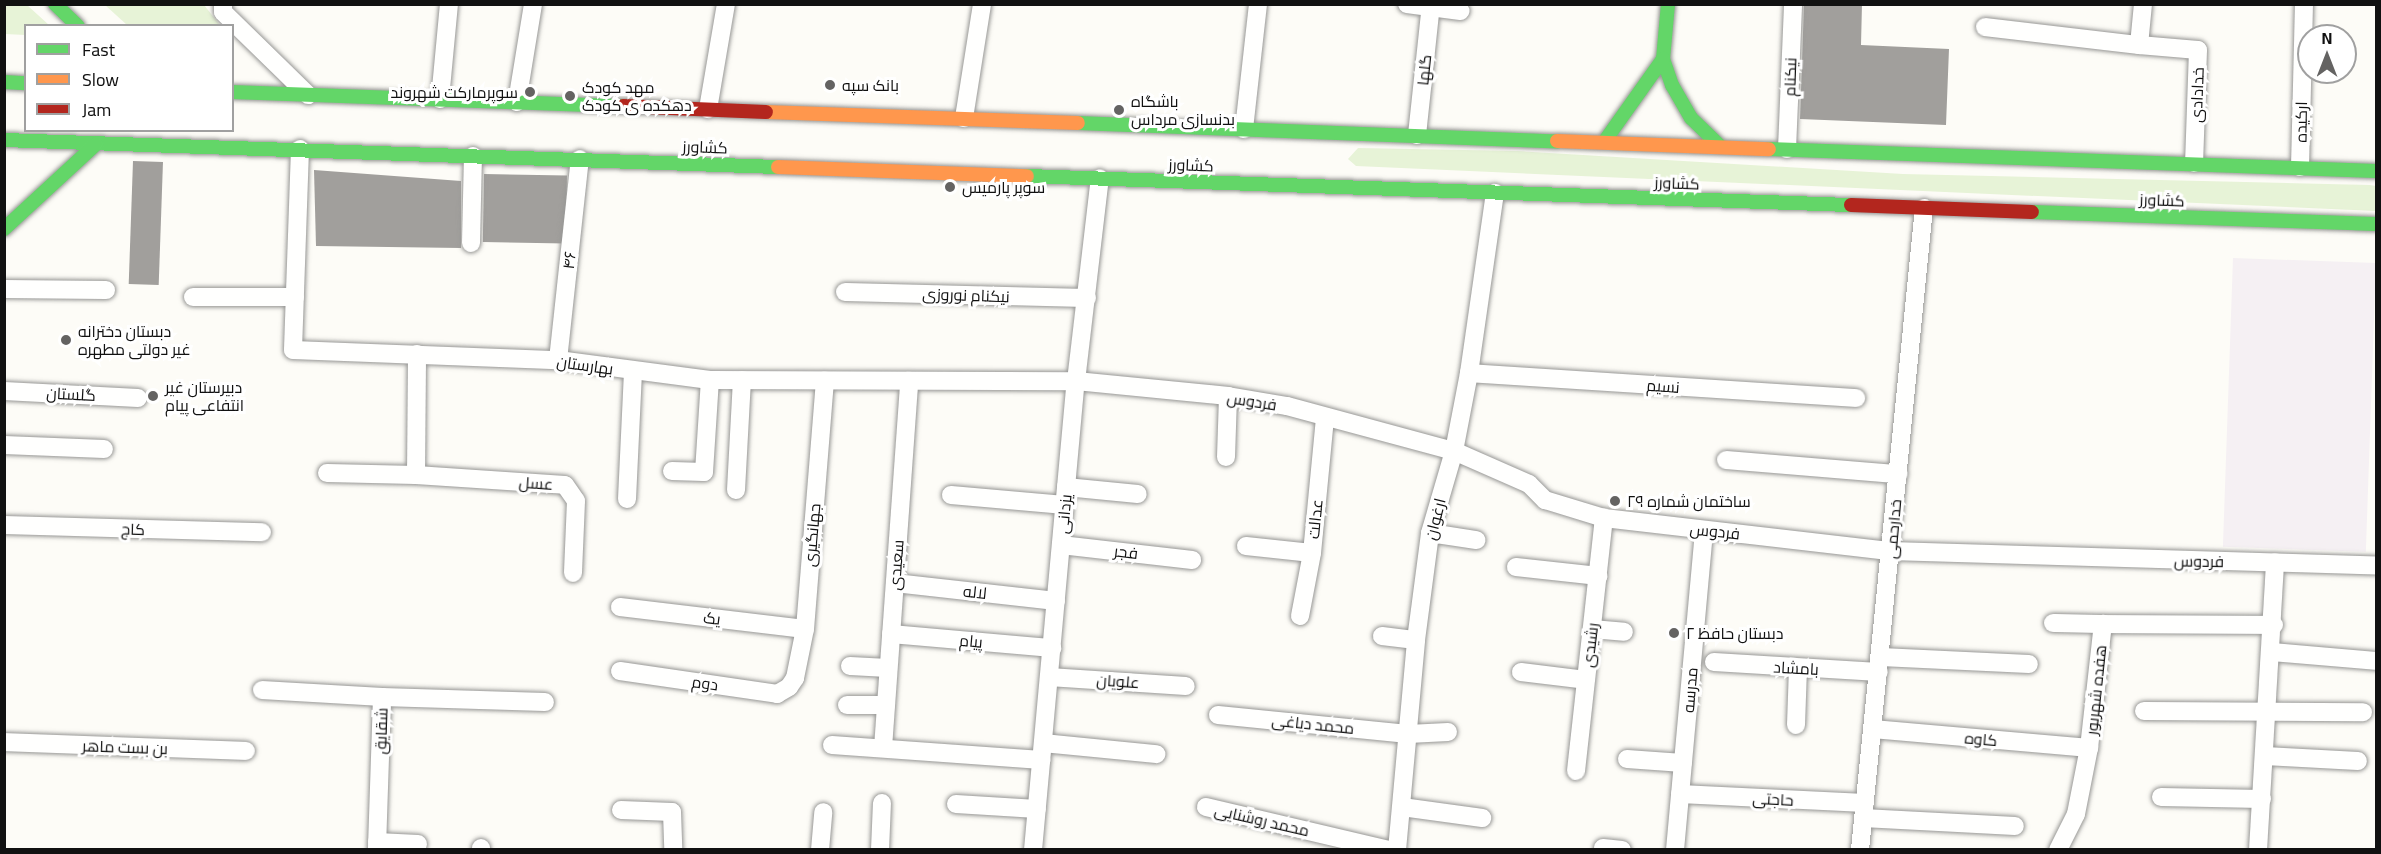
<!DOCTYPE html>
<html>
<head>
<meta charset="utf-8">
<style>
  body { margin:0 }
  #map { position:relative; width:2381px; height:854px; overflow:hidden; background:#fdfcf7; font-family:Georgia,Cairo,serif }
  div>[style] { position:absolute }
  .industrial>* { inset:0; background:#f5f0f3; transform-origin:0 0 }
  .green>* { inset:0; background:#e7f3d7 }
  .building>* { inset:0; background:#a19f9c; transform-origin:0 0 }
  .roads { filter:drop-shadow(0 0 2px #979795) drop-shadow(0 0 2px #979795) }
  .street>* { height:18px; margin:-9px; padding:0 9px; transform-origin:9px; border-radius:9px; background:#fffffe }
  .fast>* { height:14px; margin:-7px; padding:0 7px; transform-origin:7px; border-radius:7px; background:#63d668 }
  .slow>* { height:14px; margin:-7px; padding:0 7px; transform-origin:7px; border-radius:7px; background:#ff974d }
  .jam>* { height:14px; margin:-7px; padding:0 7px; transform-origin:7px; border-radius:7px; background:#b3261e }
  .dots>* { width:16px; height:16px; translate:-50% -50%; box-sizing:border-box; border:3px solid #fff; border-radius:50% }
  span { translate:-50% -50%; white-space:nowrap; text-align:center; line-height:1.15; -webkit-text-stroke:6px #fff; paint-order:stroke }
  .street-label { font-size:16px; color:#111 }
  .poi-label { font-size:16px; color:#111 }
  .left { translate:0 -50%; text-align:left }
  .right { translate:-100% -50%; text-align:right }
  .frame { position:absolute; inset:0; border:6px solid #111; pointer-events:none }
  .legend { position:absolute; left:24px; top:24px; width:210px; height:108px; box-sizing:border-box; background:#fff; border:2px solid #a0a0a0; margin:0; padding:8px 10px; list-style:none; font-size:18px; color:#111 }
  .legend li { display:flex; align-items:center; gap:12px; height:30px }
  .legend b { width:30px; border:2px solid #a0a0a0 }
  .north { position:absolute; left:2297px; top:24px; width:60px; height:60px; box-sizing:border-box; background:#fff; border:2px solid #a0a0a0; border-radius:50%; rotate:0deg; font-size:16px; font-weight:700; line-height:24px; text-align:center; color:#111 }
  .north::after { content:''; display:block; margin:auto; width:21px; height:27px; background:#646362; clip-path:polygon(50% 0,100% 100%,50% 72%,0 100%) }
</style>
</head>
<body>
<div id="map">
  <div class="industrial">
    <i style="left:2233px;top:258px;width:143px;height:289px;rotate:2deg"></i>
  </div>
  <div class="green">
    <i style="clip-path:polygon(5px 4px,27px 5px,49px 25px,26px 26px,25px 35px,5px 34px)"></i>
    <i style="clip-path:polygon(105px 5px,204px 5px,220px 25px,127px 25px)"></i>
    <i style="clip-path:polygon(1358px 148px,1517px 151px,1903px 174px,2370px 185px,2376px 186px,2376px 211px,1356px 166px,1348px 159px)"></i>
  </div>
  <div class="building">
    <i style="clip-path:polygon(1804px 4px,1862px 4px,1861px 45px,1949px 49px,1946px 125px,1800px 119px)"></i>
    <i style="left:133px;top:161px;width:30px;height:123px;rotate:2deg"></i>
    <i style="clip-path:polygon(314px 170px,461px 181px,461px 248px,316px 246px)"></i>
    <i style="left:484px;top:174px;width:83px;height:68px;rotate:1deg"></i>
  </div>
  <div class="roads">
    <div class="street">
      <i style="left:223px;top:4px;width:8px;rotate:90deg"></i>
      <i style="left:223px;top:12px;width:119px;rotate:44.3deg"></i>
      <i style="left:1407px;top:4px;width:54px;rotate:7.4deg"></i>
      <i style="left:2143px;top:4px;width:41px;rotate:95.6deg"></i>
      <i style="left:2139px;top:45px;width:59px;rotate:4.8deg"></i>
      <i style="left:2198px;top:50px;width:113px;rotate:92deg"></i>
      <i style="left:1985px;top:27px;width:155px;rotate:6.7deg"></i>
      <i style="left:440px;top:99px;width:95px;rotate:-84.6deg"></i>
      <i style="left:517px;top:102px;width:99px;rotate:-80.7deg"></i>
      <i style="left:708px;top:109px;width:107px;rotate:-80.3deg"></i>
      <i style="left:964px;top:118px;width:115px;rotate:-81deg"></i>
      <i style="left:1244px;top:129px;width:126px;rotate:-83.6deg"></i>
      <i style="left:1417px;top:135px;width:132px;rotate:-83.9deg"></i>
      <i style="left:300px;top:149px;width:201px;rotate:92deg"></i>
      <i style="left:293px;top:350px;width:265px;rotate:2.2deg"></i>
      <i style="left:558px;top:360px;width:153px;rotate:7.5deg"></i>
      <i style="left:710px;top:380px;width:366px;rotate:0.2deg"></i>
      <i style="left:1076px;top:381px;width:153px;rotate:5.6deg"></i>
      <i style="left:1228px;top:396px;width:60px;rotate:9.6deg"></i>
      <i style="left:1287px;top:406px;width:173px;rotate:15.1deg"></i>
      <i style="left:1454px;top:451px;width:82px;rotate:23.7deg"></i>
      <i style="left:1529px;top:484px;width:23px;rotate:45deg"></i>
      <i style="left:1545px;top:500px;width:62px;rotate:17deg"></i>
      <i style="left:1604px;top:518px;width:289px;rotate:6.6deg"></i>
      <i style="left:1891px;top:551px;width:485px;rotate:1.7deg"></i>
      <i style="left:1787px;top:149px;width:145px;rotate:-87.6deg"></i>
      <i style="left:2300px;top:167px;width:163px;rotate:-88.6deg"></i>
      <i style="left:471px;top:243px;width:87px;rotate:-88.7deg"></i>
      <i style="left:4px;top:289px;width:102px;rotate:0.6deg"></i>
      <i style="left:845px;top:292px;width:242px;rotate:1.4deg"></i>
      <i style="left:193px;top:297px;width:102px"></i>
      <i style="left:558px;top:360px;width:202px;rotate:-83.8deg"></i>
      <i style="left:1469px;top:373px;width:388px;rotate:3.7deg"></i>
      <i style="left:4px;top:391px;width:134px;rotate:3deg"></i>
      <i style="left:4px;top:445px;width:100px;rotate:2.3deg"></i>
      <i style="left:1226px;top:457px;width:61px;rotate:-88.1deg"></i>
      <i style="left:1726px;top:460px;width:173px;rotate:4.7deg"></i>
      <i style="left:672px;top:471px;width:32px;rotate:2deg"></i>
      <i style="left:704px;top:472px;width:92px;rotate:-86.3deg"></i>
      <i style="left:327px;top:473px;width:89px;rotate:1.3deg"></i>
      <i style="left:416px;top:475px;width:149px;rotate:3.8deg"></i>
      <i style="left:565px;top:485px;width:19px;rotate:55deg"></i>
      <i style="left:576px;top:501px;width:72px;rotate:92.4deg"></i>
      <i style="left:416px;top:475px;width:121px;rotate:-89.5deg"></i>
      <i style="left:1066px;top:487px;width:72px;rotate:5.6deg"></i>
      <i style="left:736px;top:490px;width:110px;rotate:-86.9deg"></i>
      <i style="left:951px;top:495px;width:114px;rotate:5deg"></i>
      <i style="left:627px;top:499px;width:127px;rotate:-87.3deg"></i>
      <i style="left:4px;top:525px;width:258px;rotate:1.6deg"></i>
      <i style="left:1430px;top:533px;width:47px;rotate:8.7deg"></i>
      <i style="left:1061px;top:545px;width:132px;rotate:6.5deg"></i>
      <i style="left:1246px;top:546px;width:66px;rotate:6.1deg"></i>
      <i style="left:1312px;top:553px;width:135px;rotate:-84.5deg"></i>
      <i style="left:1516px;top:567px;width:83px;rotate:6.2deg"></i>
      <i style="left:895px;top:583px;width:162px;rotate:6.4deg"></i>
      <i style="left:620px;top:607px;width:186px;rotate:6.8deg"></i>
      <i style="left:1300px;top:616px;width:64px;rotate:-79.2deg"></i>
      <i style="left:2053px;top:623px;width:50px;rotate:1.1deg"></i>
      <i style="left:1592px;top:629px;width:32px;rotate:5deg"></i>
      <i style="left:891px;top:634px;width:162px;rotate:5deg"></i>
      <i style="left:1382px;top:636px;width:34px;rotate:7deg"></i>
      <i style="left:2272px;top:652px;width:104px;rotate:4.9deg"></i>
      <i style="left:1881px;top:657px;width:148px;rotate:2.7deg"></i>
      <i style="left:1714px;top:662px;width:165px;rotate:3.5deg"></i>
      <i style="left:850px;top:666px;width:38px;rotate:3deg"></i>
      <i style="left:620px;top:671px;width:159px;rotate:8.3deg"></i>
      <i style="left:777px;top:694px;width:14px;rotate:-30deg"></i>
      <i style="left:789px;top:687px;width:11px;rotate:-56deg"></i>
      <i style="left:795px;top:678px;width:50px;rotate:-78.5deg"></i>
      <i style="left:805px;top:629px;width:249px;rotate:-85.4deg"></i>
      <i style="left:1521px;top:672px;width:65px;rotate:7deg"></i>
      <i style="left:1049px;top:677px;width:137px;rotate:3.8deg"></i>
      <i style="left:262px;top:690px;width:120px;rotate:3.3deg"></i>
      <i style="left:382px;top:697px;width:153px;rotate:91.9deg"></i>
      <i style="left:382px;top:697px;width:163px;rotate:1.8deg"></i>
      <i style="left:847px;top:705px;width:39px"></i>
      <i style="left:2144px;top:711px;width:219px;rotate:0.3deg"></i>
      <i style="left:1218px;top:715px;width:191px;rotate:5.7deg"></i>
      <i style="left:1408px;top:734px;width:40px;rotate:-2.9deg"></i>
      <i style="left:1796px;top:725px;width:56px;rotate:-88deg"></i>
      <i style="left:1873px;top:729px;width:217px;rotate:5deg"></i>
      <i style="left:4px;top:742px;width:242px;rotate:2.1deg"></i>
      <i style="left:1043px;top:743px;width:114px;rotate:5.6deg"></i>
      <i style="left:832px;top:745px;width:210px;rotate:4.1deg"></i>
      <i style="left:883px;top:748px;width:368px;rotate:-85.9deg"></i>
      <i style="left:2265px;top:756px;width:93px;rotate:3.1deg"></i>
      <i style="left:1627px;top:759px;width:56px;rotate:4.1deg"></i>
      <i style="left:1576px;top:771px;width:255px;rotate:-83.7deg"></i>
      <i style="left:1680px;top:794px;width:185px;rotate:2.8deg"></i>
      <i style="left:2161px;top:797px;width:101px;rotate:1.1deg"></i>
      <i style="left:956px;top:804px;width:81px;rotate:3.5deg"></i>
      <i style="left:1206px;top:807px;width:188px;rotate:13.2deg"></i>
      <i style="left:1402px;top:807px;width:81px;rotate:7.8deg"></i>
      <i style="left:621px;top:810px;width:51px;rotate:2.2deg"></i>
      <i style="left:672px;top:812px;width:38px;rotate:88deg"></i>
      <i style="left:1863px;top:818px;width:152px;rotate:3deg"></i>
      <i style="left:377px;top:842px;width:41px;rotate:2.8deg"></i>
      <i style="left:1603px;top:848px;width:19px;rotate:6deg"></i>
      <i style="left:481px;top:850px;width:2px;rotate:-90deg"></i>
      <i style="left:820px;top:850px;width:38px;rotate:-85deg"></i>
      <i style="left:880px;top:850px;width:47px;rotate:-87.6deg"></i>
      <i style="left:1033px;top:850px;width:471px;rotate:-84.8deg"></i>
      <i style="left:1076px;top:381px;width:204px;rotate:-83.3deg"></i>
      <i style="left:1397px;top:850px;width:211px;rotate:-84.8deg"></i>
      <i style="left:1416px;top:640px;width:108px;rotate:-82.5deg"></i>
      <i style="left:1430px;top:533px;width:85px;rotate:-73.7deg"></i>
      <i style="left:1454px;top:451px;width:79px;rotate:-79.1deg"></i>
      <i style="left:1469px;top:373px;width:182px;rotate:-81.8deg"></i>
      <i style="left:1675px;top:850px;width:321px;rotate:-84.8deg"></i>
      <i style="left:1860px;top:850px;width:645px;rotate:-84.31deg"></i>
      <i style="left:2058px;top:850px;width:40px;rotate:-63.4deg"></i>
      <i style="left:2076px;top:814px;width:67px;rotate:-78.9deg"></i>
      <i style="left:2089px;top:748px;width:125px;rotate:-83.6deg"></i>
      <i style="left:2103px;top:624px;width:171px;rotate:0.3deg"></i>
      <i style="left:2258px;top:850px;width:288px;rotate:-86.6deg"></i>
    </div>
    <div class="fast">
      <i style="left:55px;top:4px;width:32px;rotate:44deg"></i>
      <i style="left:1668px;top:4px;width:55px;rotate:95.2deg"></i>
      <i style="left:1663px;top:59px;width:28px;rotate:71deg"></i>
      <i style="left:1672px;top:85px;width:38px;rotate:60deg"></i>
      <i style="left:1691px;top:118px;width:40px;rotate:44deg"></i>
      <i style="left:4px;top:82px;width:22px;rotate:3deg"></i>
      <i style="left:232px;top:92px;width:391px;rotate:2.1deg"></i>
      <i style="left:1078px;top:123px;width:479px;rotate:2.2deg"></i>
      <i style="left:4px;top:140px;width:774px;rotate:2deg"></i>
      <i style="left:1604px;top:142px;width:102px;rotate:-54.6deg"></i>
      <i style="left:1769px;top:149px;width:607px;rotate:2.08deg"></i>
      <i style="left:1027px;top:176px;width:825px;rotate:2.02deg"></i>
      <i style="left:2032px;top:212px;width:344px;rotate:2deg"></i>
      <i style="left:4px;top:229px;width:125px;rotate:-42.7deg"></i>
    </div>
    <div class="slow">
      <i style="left:766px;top:112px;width:312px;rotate:2deg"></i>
      <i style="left:1557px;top:141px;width:212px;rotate:2.2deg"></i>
      <i style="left:778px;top:167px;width:249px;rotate:2.1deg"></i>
    </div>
    <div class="jam">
      <i style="left:623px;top:106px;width:143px;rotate:2.4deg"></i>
      <i style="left:1851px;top:205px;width:181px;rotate:2.2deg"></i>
    </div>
  </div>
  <div class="dots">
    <i style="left:830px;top:85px;background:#646362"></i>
    <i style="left:530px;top:92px;background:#646362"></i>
    <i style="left:570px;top:96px;background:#646362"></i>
    <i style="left:1119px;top:110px;background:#646362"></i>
    <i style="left:950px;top:187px;background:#646362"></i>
    <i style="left:66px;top:340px;background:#646362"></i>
    <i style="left:153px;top:396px;background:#646362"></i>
    <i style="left:1615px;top:501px;background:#646362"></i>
    <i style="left:1674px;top:633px;background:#646362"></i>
  </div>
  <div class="street-label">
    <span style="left:1424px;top:70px;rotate:-84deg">گلها</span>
    <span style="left:1790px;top:77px;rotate:-88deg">نیکنام</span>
    <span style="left:2197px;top:95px;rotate:-88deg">خدادادی</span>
    <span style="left:2301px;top:122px;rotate:-89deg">ارکیده</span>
    <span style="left:705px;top:147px;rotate:2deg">کشاورز</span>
    <span style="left:1191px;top:165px;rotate:2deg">کشاورز</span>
    <span style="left:1677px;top:183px;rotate:2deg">کشاورز</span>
    <span style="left:2162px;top:200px;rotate:2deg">کشاورز</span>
    <span style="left:569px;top:260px;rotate:-84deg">۴۶</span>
    <span style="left:966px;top:295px;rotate:2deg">نیکنام نوروزی</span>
    <span style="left:585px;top:365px;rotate:8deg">بهارستان</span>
    <span style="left:1663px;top:386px;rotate:4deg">نسیم</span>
    <span style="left:71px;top:394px;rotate:3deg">گلستان</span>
    <span style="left:1252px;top:401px;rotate:9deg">فردوس</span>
    <span style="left:536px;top:483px;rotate:4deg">عسل</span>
    <span style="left:1064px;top:514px;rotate:-85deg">یزدانی</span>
    <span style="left:1315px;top:519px;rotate:-84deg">عدالت</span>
    <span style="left:1435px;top:519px;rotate:-76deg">ارغوان</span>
    <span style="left:133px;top:529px;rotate:2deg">کاج</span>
    <span style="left:1893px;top:529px;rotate:-85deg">خدارحمی</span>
    <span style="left:1715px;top:531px;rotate:6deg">فردوس</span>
    <span style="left:812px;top:535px;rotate:-85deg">جهانگیری</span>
    <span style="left:1126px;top:552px;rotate:7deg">فجر</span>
    <span style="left:2199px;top:561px;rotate:1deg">فردوس</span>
    <span style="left:896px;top:565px;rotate:-86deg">سعیدی</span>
    <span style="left:975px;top:592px;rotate:6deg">لاله</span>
    <span style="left:712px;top:618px;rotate:7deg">یک</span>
    <span style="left:971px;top:641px;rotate:5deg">پیام</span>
    <span style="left:1590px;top:645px;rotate:-83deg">رشیدی</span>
    <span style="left:1796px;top:668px;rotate:3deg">بامشاد</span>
    <span style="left:1118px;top:681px;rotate:4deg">علویان</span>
    <span style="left:705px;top:683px;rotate:8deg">دوم</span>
    <span style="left:1690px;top:690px;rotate:-85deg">مدرسه</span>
    <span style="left:2096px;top:690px;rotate:-84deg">هفده شهریور</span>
    <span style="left:1313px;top:724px;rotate:6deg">محمد دیاغی</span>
    <span style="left:381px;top:731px;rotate:-88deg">شقایق</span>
    <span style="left:1981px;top:739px;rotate:5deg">کاوه</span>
    <span style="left:125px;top:747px;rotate:2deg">بن بست ماهر</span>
    <span style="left:1773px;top:799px;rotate:3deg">حاجتی</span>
    <span style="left:1262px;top:820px;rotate:13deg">محمد روشنایی</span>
  </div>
  <div class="poi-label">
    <span class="left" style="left:842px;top:85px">بانک سپه</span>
    <span class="left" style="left:582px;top:96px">مهد کودک<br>دهکده ی کودک</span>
    <span class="right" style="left:518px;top:92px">سوپرمارکت شهروند</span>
    <span class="left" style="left:1131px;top:110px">باشگاه<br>بدنسازی مرداس</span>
    <span class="left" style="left:962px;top:187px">سوپر پارمیس</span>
    <span class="left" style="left:78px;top:340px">دبستان دخترانه<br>غیر دولتی مطهره</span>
    <span class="left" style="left:165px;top:396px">دبیرستان غیر<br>انتفاعی پیام</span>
    <span class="left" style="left:1627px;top:501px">ساختمان شماره ۲۹</span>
    <span class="left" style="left:1686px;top:633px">دبستان حافظ ۲</span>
  </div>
  <div class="frame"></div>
  <ul class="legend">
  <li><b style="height:8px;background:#63d668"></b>Fast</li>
  <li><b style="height:8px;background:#ff974d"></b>Slow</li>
  <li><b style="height:8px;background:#b3261e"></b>Jam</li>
  </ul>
  <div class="north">N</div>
</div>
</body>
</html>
